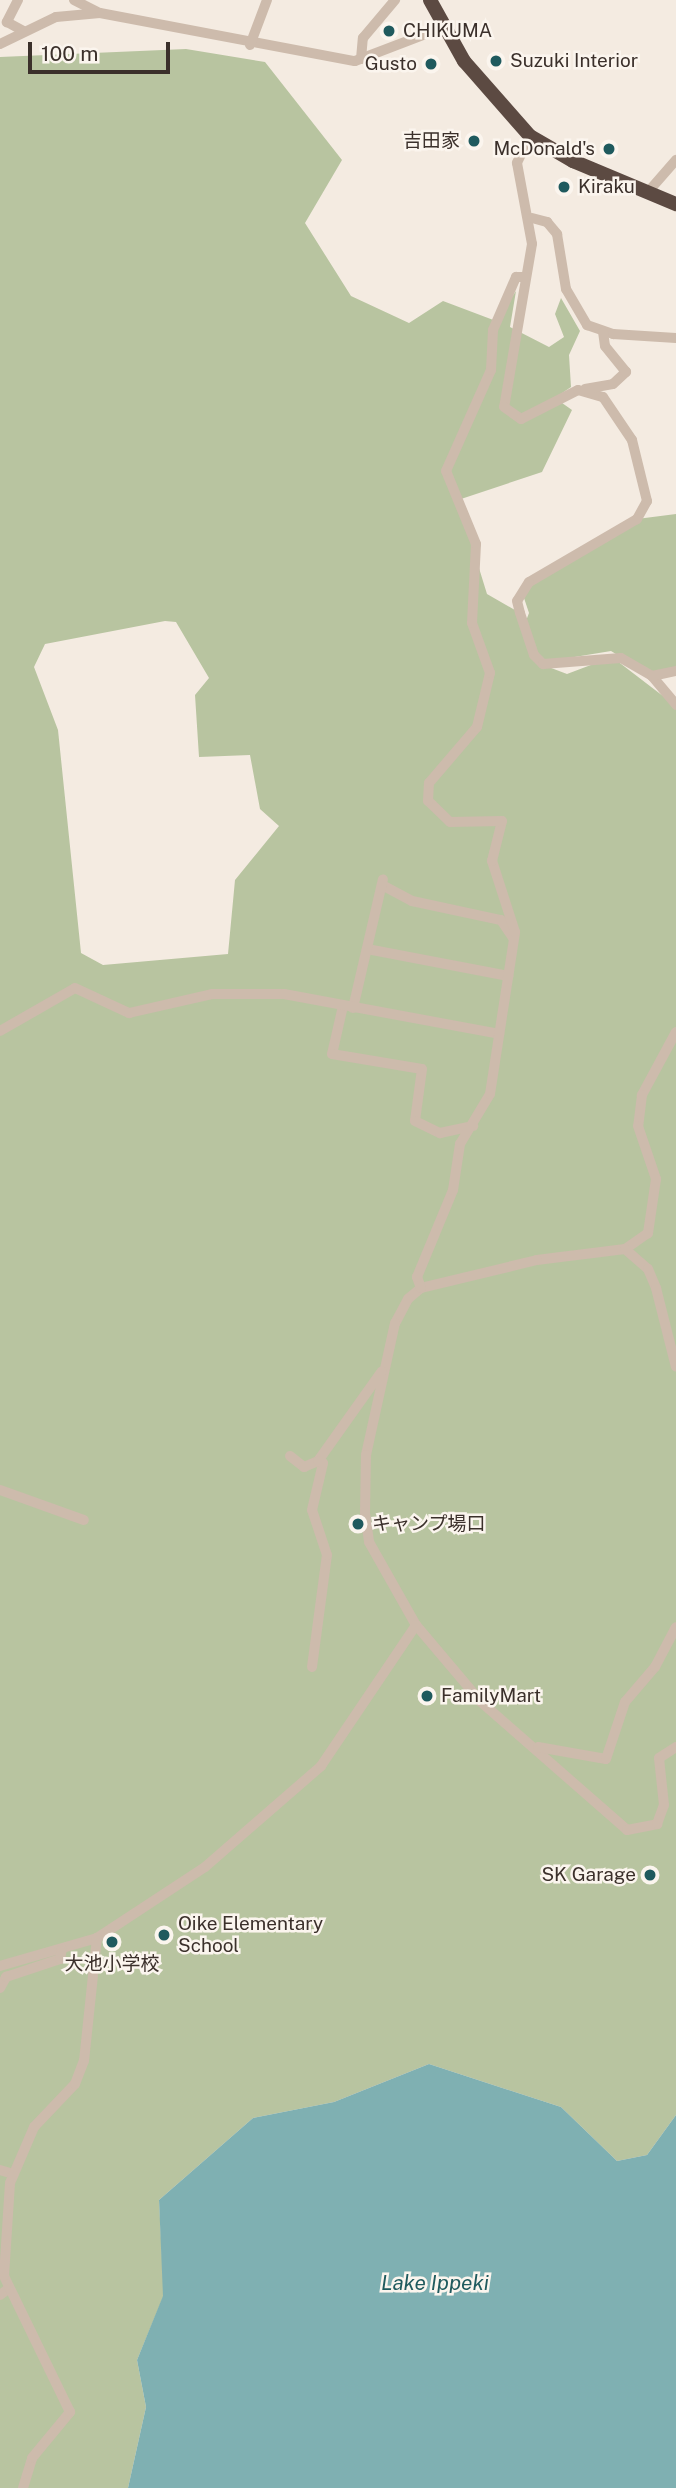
<!DOCTYPE html>
<html>
<head>
<meta charset="utf-8">
<style>
  body { margin:0 }
  #map { position:relative; width:676px; height:2488px; overflow:hidden; background:#f4ebe1; font-family:"Public Sans","Noto Sans JP",sans-serif }
  div>[style] { position:absolute }
  .green>* { inset:0; background:#b8c4a0 }
  .water>* { inset:0; background:#7fb0b2 }
  .minor>* { height:10px; margin:-5px; padding:0 5px; transform-origin:5px; border-radius:5px; background:#cdbbac }
  .highway>* { height:14px; margin:-7px; padding:0 7px; transform-origin:7px; border-radius:7px; background:#5c4a42 }
  .dots>* { width:19px; height:19px; translate:-50% -50%; box-sizing:border-box; border:4px solid #fbf5ee; border-radius:50% }
  span { translate:-50% -50%; white-space:nowrap; text-align:center; line-height:1.15; -webkit-text-stroke:5px #fbf5ee; paint-order:stroke }
  .poi-label { font-size:19px; color:#3b302b }
  .left { translate:0 -50%; text-align:left }
  .right { translate:-100% -50%; text-align:right }
  .water-label { font-size:21px; color:#1f5a5e; font-style:italic }
  .scale { position:absolute; left:28px; top:42px; width:142px; height:32px; box-sizing:border-box; border:4px solid #3b302b; border-top:0; padding-left:9px; font-size:21px; line-height:24px; white-space:nowrap; color:#3b302b; -webkit-text-stroke:5px #fbf5ee; paint-order:stroke }
</style>
</head>
<body>
<div id="map">
  <div class="green">
    <i style="clip-path:polygon(evenodd,186px 49px,265px 62px,342px 160px,305px 223px,351px 296px,409px 323px,443px 301px,496px 321px,516px 291px,510px 327px,549px 347px,564px 337px,555px 314px,561px 298px,580px 331px,569px 355px,571px 387px,555px 398px,572px 410px,542px 472px,458px 500px,487px 594px,520px 613px,524px 626px,529px 613px,521px 589px,637px 519px,676px 514px,676px 673px,652px 676px,611px 651px,538px 663px,567px 674px,612px 657px,676px 706px,676px 2115px,647px 2155px,617px 2161px,561px 2107px,429px 2064px,334px 2102px,253px 2118px,159px 2200px,164px 2295px,137px 2360px,146px 2407px,128px 2488px,0 2488px,0 57px,186px 49px,165px 621px,176px 622px,209px 678px,195px 695px,199px 757px,250px 755px,260px 809px,279px 826px,235px 880px,228px 954px,103px 965px,81px 953px,58px 730px,34px 667px,45px 644px,165px 621px)"></i>
  </div>
  <div class="water">
    <i style="clip-path:polygon(429px 2064px,561px 2107px,617px 2161px,647px 2155px,676px 2115px,676px 2488px,128px 2488px,146px 2407px,137px 2360px,163px 2296px,159px 2200px,253px 2118px,334px 2102px)"></i>
  </div>
  <div class="minor">
    <i style="left:18px;top:0;width:25px;rotate:117deg"></i>
    <i style="left:7px;top:22px;width:18px;rotate:29deg"></i>
    <i style="left:74px;top:0;width:28px;rotate:27deg"></i>
    <i style="left:0;top:44px;width:62px;rotate:-25.7deg"></i>
    <i style="left:56px;top:17px;width:44px;rotate:-5.2deg"></i>
    <i style="left:100px;top:13px;width:259px;rotate:10.7deg"></i>
    <i style="left:355px;top:61px;width:95px;rotate:-20.9deg"></i>
    <i style="left:250px;top:45px;width:48px;rotate:-69.3deg"></i>
    <i style="left:361px;top:59px;width:21px;rotate:-85deg"></i>
    <i style="left:363px;top:38px;width:50px;rotate:-49.9deg"></i>
    <i style="left:530px;top:136px;width:30px;rotate:116deg"></i>
    <i style="left:517px;top:163px;width:82px;rotate:79.5deg"></i>
    <i style="left:532px;top:244px;width:165px;rotate:99.7deg"></i>
    <i style="left:504px;top:407px;width:21px;rotate:35deg"></i>
    <i style="left:521px;top:419px;width:64px;rotate:-27deg"></i>
    <i style="left:578px;top:390px;width:26px;rotate:16deg"></i>
    <i style="left:603px;top:397px;width:52px;rotate:56deg"></i>
    <i style="left:632px;top:440px;width:63px;rotate:76.2deg"></i>
    <i style="left:647px;top:501px;width:21px;rotate:119deg"></i>
    <i style="left:637px;top:519px;width:125px;rotate:149.7deg"></i>
    <i style="left:529px;top:582px;width:22px;rotate:122deg"></i>
    <i style="left:517px;top:601px;width:12px;rotate:76deg"></i>
    <i style="left:520px;top:613px;width:44px;rotate:71.6deg"></i>
    <i style="left:534px;top:655px;width:13px;rotate:45deg"></i>
    <i style="left:543px;top:664px;width:78px;rotate:-4.4deg"></i>
    <i style="left:621px;top:658px;width:36px;rotate:30deg"></i>
    <i style="left:652px;top:676px;width:38px;rotate:50deg"></i>
    <i style="left:648px;top:192px;width:43px;rotate:-48.8deg"></i>
    <i style="left:532px;top:218px;width:16px;rotate:15deg"></i>
    <i style="left:547px;top:222px;width:16px;rotate:50deg"></i>
    <i style="left:557px;top:234px;width:56px;rotate:80.7deg"></i>
    <i style="left:566px;top:289px;width:42px;rotate:59.7deg"></i>
    <i style="left:587px;top:325px;width:28px;rotate:19deg"></i>
    <i style="left:613px;top:334px;width:63px;rotate:3.6deg"></i>
    <i style="left:585px;top:389px;width:28px;rotate:-10deg"></i>
    <i style="left:613px;top:384px;width:18px;rotate:-43deg"></i>
    <i style="left:626px;top:372px;width:33px;rotate:-129deg"></i>
    <i style="left:605px;top:346px;width:14px;rotate:-98deg"></i>
    <i style="left:652px;top:676px;width:25px;rotate:-12deg"></i>
    <i style="left:382px;top:885px;width:34px;rotate:28deg"></i>
    <i style="left:412px;top:901px;width:91px;rotate:12.1deg"></i>
    <i style="left:501px;top:920px;width:22px;rotate:56deg"></i>
    <i style="left:367px;top:949px;width:144px;rotate:10.8deg"></i>
    <i style="left:343px;top:1006px;width:49px;rotate:102.9deg"></i>
    <i style="left:332px;top:1054px;width:91px;rotate:9.5deg"></i>
    <i style="left:422px;top:1069px;width:52px;rotate:97.7deg"></i>
    <i style="left:415px;top:1121px;width:28px;rotate:26deg"></i>
    <i style="left:440px;top:1133px;width:34px;rotate:-12deg"></i>
    <i style="left:353px;top:1008px;width:132px;rotate:-76.9deg"></i>
    <i style="left:0;top:1031px;width:86px;rotate:-29.8deg"></i>
    <i style="left:75px;top:988px;width:60px;rotate:24.8deg"></i>
    <i style="left:129px;top:1013px;width:85px;rotate:-12.9deg"></i>
    <i style="left:212px;top:994px;width:72px"></i>
    <i style="left:284px;top:994px;width:219px;rotate:10.5deg"></i>
    <i style="left:676px;top:1032px;width:72px;rotate:118.4deg"></i>
    <i style="left:642px;top:1095px;width:31px;rotate:97deg"></i>
    <i style="left:638px;top:1126px;width:56px;rotate:71.2deg"></i>
    <i style="left:656px;top:1179px;width:55px;rotate:98.4deg"></i>
    <i style="left:648px;top:1233px;width:28px;rotate:145deg"></i>
    <i style="left:625px;top:1249px;width:89px;rotate:172.9deg"></i>
    <i style="left:537px;top:1260px;width:119px;rotate:166.4deg"></i>
    <i style="left:421px;top:1288px;width:17px;rotate:140deg"></i>
    <i style="left:408px;top:1299px;width:27px;rotate:118deg"></i>
    <i style="left:395px;top:1323px;width:135px;rotate:102.4deg"></i>
    <i style="left:366px;top:1455px;width:58px;rotate:91deg"></i>
    <i style="left:365px;top:1513px;width:29px;rotate:82deg"></i>
    <i style="left:369px;top:1542px;width:95px;rotate:60.5deg"></i>
    <i style="left:416px;top:1625px;width:101px;rotate:49.8deg"></i>
    <i style="left:481px;top:1702px;width:194px;rotate:41.2deg"></i>
    <i style="left:627px;top:1830px;width:31px;rotate:-11deg"></i>
    <i style="left:657px;top:1824px;width:20px;rotate:-70deg"></i>
    <i style="left:664px;top:1805px;width:47px;rotate:-96.1deg"></i>
    <i style="left:659px;top:1758px;width:20px;rotate:-33deg"></i>
    <i style="left:625px;top:1249px;width:30px;rotate:41deg"></i>
    <i style="left:648px;top:1269px;width:21px;rotate:67deg"></i>
    <i style="left:656px;top:1288px;width:81px;rotate:75.8deg"></i>
    <i style="left:421px;top:1288px;width:12px;rotate:-110deg"></i>
    <i style="left:417px;top:1277px;width:94px;rotate:-67.5deg"></i>
    <i style="left:453px;top:1190px;width:47px;rotate:-81.3deg"></i>
    <i style="left:460px;top:1144px;width:58px;rotate:-59deg"></i>
    <i style="left:490px;top:1094px;width:164px;rotate:-81.2deg"></i>
    <i style="left:515px;top:932px;width:75px;rotate:-107.9deg"></i>
    <i style="left:492px;top:861px;width:41px;rotate:-76deg"></i>
    <i style="left:502px;top:821px;width:52px;rotate:178.9deg"></i>
    <i style="left:450px;top:822px;width:30px;rotate:-136deg"></i>
    <i style="left:428px;top:801px;width:18px;rotate:-87deg"></i>
    <i style="left:429px;top:783px;width:74px;rotate:-49.4deg"></i>
    <i style="left:477px;top:727px;width:56px;rotate:-76.5deg"></i>
    <i style="left:490px;top:673px;width:53px;rotate:-109.8deg"></i>
    <i style="left:472px;top:623px;width:79px;rotate:-87.1deg"></i>
    <i style="left:476px;top:544px;width:79px;rotate:-112.3deg"></i>
    <i style="left:446px;top:471px;width:111px;rotate:-66deg"></i>
    <i style="left:491px;top:370px;width:40px;rotate:-87.1deg"></i>
    <i style="left:493px;top:330px;width:58px;rotate:-66.5deg"></i>
    <i style="left:516px;top:277px;width:9px"></i>
    <i style="left:290px;top:1456px;width:18px;rotate:38deg"></i>
    <i style="left:304px;top:1467px;width:15px;rotate:-23deg"></i>
    <i style="left:318px;top:1461px;width:110px;rotate:-54.6deg"></i>
    <i style="left:0;top:1490px;width:89px;rotate:19.7deg"></i>
    <i style="left:312px;top:1667px;width:113px;rotate:-82.4deg"></i>
    <i style="left:327px;top:1555px;width:47px;rotate:-108.4deg"></i>
    <i style="left:312px;top:1510px;width:48px;rotate:-76.8deg"></i>
    <i style="left:323px;top:1463px;width:5px;rotate:-158deg"></i>
    <i style="left:538px;top:1747px;width:69px;rotate:10deg"></i>
    <i style="left:606px;top:1759px;width:60px;rotate:-71.6deg"></i>
    <i style="left:625px;top:1702px;width:46px;rotate:-49.4deg"></i>
    <i style="left:655px;top:1667px;width:45px;rotate:-62.3deg"></i>
    <i style="left:0;top:1966px;width:101px;rotate:-16.1deg"></i>
    <i style="left:97px;top:1938px;width:129px;rotate:-33.3deg"></i>
    <i style="left:205px;top:1867px;width:154px;rotate:-41deg"></i>
    <i style="left:321px;top:1766px;width:170px;rotate:-56deg"></i>
    <i style="left:0;top:1988px;width:13px;rotate:-61deg"></i>
    <i style="left:6px;top:1977px;width:57px;rotate:-18.4deg"></i>
    <i style="left:60px;top:1959px;width:10px;rotate:-79deg"></i>
    <i style="left:0;top:2170px;width:14px;rotate:17deg"></i>
    <i style="left:0;top:2295px;width:10px;rotate:-37deg"></i>
    <i style="left:23px;top:2488px;width:31px;rotate:-73deg"></i>
    <i style="left:32px;top:2458px;width:60px;rotate:-50.4deg"></i>
    <i style="left:70px;top:2412px;width:151px;rotate:-115.9deg"></i>
    <i style="left:4px;top:2276px;width:93px;rotate:-86.3deg"></i>
    <i style="left:10px;top:2183px;width:61px;rotate:-66.8deg"></i>
    <i style="left:34px;top:2127px;width:59px;rotate:-46.4deg"></i>
    <i style="left:75px;top:2084px;width:25px;rotate:-69deg"></i>
    <i style="left:84px;top:2061px;width:124px;rotate:-84deg"></i>
  </div>
  <div class="highway">
    <i style="left:430px;top:0;width:70px;rotate:60.9deg"></i>
    <i style="left:464px;top:61px;width:100px;rotate:48.7deg"></i>
    <i style="left:530px;top:136px;width:50px;rotate:30.2deg"></i>
    <i style="left:573px;top:161px;width:112px;rotate:22.7deg"></i>
  </div>
  <div class="dots">
    <i style="left:389px;top:31px;background:#1f5a5e"></i>
    <i style="left:496px;top:61px;background:#1f5a5e"></i>
    <i style="left:431px;top:64px;background:#1f5a5e"></i>
    <i style="left:474px;top:141px;background:#1f5a5e"></i>
    <i style="left:609px;top:149px;background:#1f5a5e"></i>
    <i style="left:564px;top:187px;background:#1f5a5e"></i>
    <i style="left:358px;top:1524px;background:#1f5a5e"></i>
    <i style="left:427px;top:1696px;background:#1f5a5e"></i>
    <i style="left:650px;top:1875px;background:#1f5a5e"></i>
    <i style="left:164px;top:1935px;background:#1f5a5e"></i>
    <i style="left:112px;top:1942px;background:#1f5a5e"></i>
  </div>
  <div class="poi-label">
    <span class="left" style="left:403px;top:31px">CHIKUMA</span>
    <span class="left" style="left:510px;top:61px">Suzuki Interior</span>
    <span class="right" style="left:417px;top:64px">Gusto</span>
    <span class="right" style="left:460px;top:141px">吉田家</span>
    <span class="right" style="left:595px;top:149px">McDonald's</span>
    <span class="left" style="left:578px;top:187px">Kiraku</span>
    <span class="left" style="left:372px;top:1524px">キャンプ場口</span>
    <span class="left" style="left:441px;top:1696px">FamilyMart</span>
    <span class="right" style="left:636px;top:1875px">SK Garage</span>
    <span class="left" style="left:178px;top:1935px">Oike Elementary<br>School</span>
    <span style="left:112px;top:1964px">大池小学校</span>
  </div>
  <div class="water-label">
    <span style="left:435px;top:2283px">Lake Ippeki</span>
  </div>
  <div class="scale">100 m</div>
</div>
</body>
</html>
